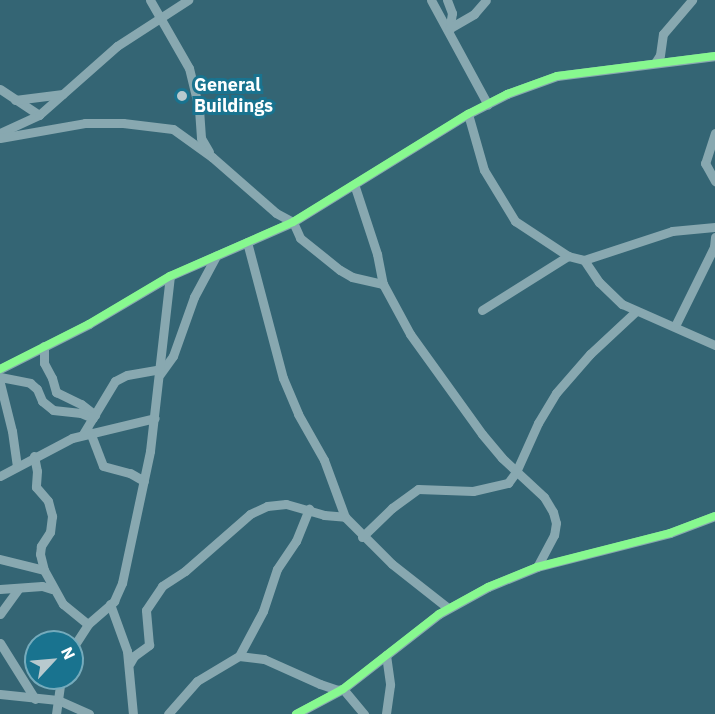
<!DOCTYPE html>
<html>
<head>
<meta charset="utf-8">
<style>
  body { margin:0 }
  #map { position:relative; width:715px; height:714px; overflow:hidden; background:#346574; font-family:"IBM Plex Sans",sans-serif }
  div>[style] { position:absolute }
  .minor>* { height:9px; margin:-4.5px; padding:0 4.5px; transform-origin:4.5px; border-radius:4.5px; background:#88a8b0 }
  .cycleway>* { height:8px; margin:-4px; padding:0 4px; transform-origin:4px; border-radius:4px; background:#87f88f }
  .dots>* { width:16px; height:16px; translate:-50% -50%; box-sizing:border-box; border:3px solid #19738f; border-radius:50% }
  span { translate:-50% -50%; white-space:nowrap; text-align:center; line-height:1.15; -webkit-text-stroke:6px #19738f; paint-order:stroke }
  .poi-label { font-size:18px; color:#fff; font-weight:700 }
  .left { translate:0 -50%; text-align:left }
  .north { position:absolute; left:24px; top:630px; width:60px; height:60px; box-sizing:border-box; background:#19738f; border:2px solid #75abbc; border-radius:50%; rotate:64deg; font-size:16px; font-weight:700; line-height:24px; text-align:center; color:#fff }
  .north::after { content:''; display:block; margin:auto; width:21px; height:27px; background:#b8c9ce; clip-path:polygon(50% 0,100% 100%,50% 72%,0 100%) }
</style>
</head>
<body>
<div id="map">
  <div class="minor">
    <i style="left:150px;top:0;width:78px;rotate:60.2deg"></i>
    <i style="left:189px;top:68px;width:42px;rotate:76.3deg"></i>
    <i style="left:199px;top:109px;width:29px;rotate:86deg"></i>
    <i style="left:201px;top:138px;width:16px;rotate:60deg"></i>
    <i style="left:431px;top:0;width:119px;rotate:61.5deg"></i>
    <i style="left:447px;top:0;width:14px;rotate:69deg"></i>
    <i style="left:452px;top:13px;width:18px;rotate:99deg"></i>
    <i style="left:450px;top:28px;width:28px;rotate:-30deg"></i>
    <i style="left:474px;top:14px;width:18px;rotate:-49deg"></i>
    <i style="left:655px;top:63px;width:9px;rotate:-58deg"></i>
    <i style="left:660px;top:55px;width:21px;rotate:-82deg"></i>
    <i style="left:663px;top:34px;width:45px;rotate:-49.5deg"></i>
    <i style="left:0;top:89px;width:47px;rotate:33.7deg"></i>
    <i style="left:15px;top:100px;width:48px;rotate:-7.1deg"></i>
    <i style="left:468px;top:114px;width:58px;rotate:74.1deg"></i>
    <i style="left:484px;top:170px;width:60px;rotate:58.7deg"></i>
    <i style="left:515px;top:221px;width:64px;rotate:33.4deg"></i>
    <i style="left:568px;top:256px;width:16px;rotate:14deg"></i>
    <i style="left:584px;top:260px;width:27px;rotate:56deg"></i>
    <i style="left:599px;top:282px;width:32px;rotate:44deg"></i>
    <i style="left:622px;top:304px;width:102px;rotate:23.8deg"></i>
    <i style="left:0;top:133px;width:43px;rotate:-24.8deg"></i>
    <i style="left:39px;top:115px;width:104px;rotate:-41.5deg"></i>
    <i style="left:117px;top:46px;width:85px;rotate:-32.9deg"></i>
    <i style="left:715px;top:133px;width:32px;rotate:108deg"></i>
    <i style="left:705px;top:163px;width:21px;rotate:61deg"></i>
    <i style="left:0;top:138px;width:86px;rotate:-10deg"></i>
    <i style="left:85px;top:123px;width:38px"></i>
    <i style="left:123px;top:123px;width:50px;rotate:6.8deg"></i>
    <i style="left:173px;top:129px;width:48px;rotate:35.7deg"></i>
    <i style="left:212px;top:157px;width:85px;rotate:41.2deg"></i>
    <i style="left:276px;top:213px;width:19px;rotate:28deg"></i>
    <i style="left:293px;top:222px;width:17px;rotate:66deg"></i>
    <i style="left:300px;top:238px;width:51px;rotate:38.7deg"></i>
    <i style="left:340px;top:270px;width:14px;rotate:30deg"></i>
    <i style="left:352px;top:277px;width:32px;rotate:13deg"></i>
    <i style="left:355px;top:187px;width:71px;rotate:71.8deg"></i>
    <i style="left:377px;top:254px;width:31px;rotate:79deg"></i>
    <i style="left:383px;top:284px;width:57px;rotate:61.6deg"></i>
    <i style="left:410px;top:334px;width:123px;rotate:54.2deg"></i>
    <i style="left:482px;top:434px;width:31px;rotate:50deg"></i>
    <i style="left:502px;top:458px;width:57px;rotate:42.9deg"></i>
    <i style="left:544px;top:497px;width:17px;rotate:59deg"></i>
    <i style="left:553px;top:512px;width:11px;rotate:75deg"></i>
    <i style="left:556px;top:523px;width:12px;rotate:99deg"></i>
    <i style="left:554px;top:535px;width:36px;rotate:118deg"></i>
    <i style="left:247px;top:242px;width:141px;rotate:75.2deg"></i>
    <i style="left:283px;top:378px;width:39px;rotate:67deg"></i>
    <i style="left:298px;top:414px;width:53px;rotate:60.5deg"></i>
    <i style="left:324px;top:460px;width:61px;rotate:69.8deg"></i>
    <i style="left:345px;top:517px;width:66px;rotate:45deg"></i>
    <i style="left:392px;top:564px;width:71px;rotate:38.2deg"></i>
    <i style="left:584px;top:260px;width:93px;rotate:-18.2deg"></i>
    <i style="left:672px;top:231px;width:43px;rotate:-5.3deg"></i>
    <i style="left:482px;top:310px;width:102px;rotate:-32.1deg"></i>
    <i style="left:675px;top:326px;width:88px;rotate:-63.7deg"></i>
    <i style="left:714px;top:247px;width:10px;rotate:-84deg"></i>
    <i style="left:44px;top:346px;width:17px;rotate:90deg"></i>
    <i style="left:44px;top:363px;width:17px;rotate:62deg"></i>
    <i style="left:52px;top:378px;width:15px;rotate:74deg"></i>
    <i style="left:56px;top:392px;width:28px;rotate:26deg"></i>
    <i style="left:81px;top:404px;width:18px;rotate:38deg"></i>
    <i style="left:0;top:369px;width:100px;rotate:-26.8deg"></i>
    <i style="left:89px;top:324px;width:94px;rotate:-30.7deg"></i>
    <i style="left:170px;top:276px;width:134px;rotate:-23.7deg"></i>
    <i style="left:293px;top:222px;width:206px;rotate:-31.7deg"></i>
    <i style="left:468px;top:114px;width:44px;rotate:-27.1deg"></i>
    <i style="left:507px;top:94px;width:53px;rotate:-19.8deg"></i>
    <i style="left:557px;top:76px;width:159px;rotate:-7.2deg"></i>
    <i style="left:160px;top:374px;width:22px;rotate:-54deg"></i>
    <i style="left:173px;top:356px;width:63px;rotate:-70.4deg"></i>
    <i style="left:194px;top:297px;width:47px;rotate:-61.8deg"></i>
    <i style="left:0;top:377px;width:31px;rotate:11deg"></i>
    <i style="left:30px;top:383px;width:9px;rotate:41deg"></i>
    <i style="left:37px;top:389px;width:13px;rotate:67deg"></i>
    <i style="left:42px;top:401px;width:14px;rotate:39deg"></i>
    <i style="left:53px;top:410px;width:28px;rotate:6deg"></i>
    <i style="left:81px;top:413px;width:13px;rotate:23deg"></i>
    <i style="left:0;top:383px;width:49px;rotate:76deg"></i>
    <i style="left:12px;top:431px;width:35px;rotate:82deg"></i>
    <i style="left:90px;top:432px;width:36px;rotate:69deg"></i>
    <i style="left:103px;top:466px;width:28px;rotate:15deg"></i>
    <i style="left:130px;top:473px;width:16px;rotate:30deg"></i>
    <i style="left:83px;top:434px;width:62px;rotate:-58.9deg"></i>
    <i style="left:115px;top:381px;width:13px;rotate:-27deg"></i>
    <i style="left:127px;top:375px;width:34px;rotate:-10deg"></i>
    <i style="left:34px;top:456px;width:15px;rotate:79deg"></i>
    <i style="left:37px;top:471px;width:16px;rotate:94deg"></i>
    <i style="left:36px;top:487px;width:18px;rotate:49deg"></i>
    <i style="left:48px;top:501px;width:16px;rotate:75deg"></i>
    <i style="left:52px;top:516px;width:16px;rotate:97deg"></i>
    <i style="left:50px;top:532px;width:17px;rotate:123deg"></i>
    <i style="left:41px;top:546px;width:8px;rotate:97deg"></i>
    <i style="left:40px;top:554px;width:16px;rotate:76deg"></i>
    <i style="left:44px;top:570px;width:39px;rotate:61deg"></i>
    <i style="left:63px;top:604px;width:32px;rotate:39deg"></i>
    <i style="left:0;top:476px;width:81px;rotate:-27.8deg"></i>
    <i style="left:72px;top:438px;width:85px;rotate:-13.5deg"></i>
    <i style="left:362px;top:537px;width:42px;rotate:-44deg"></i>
    <i style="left:392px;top:508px;width:32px;rotate:-36deg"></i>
    <i style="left:418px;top:489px;width:55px;rotate:2.1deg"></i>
    <i style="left:473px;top:491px;width:36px;rotate:-13deg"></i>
    <i style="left:508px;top:483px;width:14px;rotate:-54deg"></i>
    <i style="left:516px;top:472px;width:54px;rotate:-65.8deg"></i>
    <i style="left:538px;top:423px;width:35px;rotate:-59deg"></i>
    <i style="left:556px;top:393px;width:52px;rotate:-48.9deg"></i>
    <i style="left:590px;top:354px;width:62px;rotate:-43deg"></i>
    <i style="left:0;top:559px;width:45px;rotate:14deg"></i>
    <i style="left:0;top:589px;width:42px;rotate:-4.1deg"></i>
    <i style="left:42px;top:586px;width:10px;rotate:17deg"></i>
    <i style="left:110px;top:604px;width:50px;rotate:70.1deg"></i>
    <i style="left:127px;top:651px;width:63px;rotate:84.6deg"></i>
    <i style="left:0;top:614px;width:32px;rotate:-54deg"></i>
    <i style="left:0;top:643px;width:66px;rotate:58deg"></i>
    <i style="left:72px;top:649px;width:30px;rotate:-57deg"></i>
    <i style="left:88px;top:624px;width:35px;rotate:-41deg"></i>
    <i style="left:114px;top:601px;width:20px;rotate:-66deg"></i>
    <i style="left:122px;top:583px;width:135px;rotate:-78deg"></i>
    <i style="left:150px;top:451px;width:176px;rotate:-83.5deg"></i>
    <i style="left:386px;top:655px;width:30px;rotate:82deg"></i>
    <i style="left:390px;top:685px;width:29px;rotate:98deg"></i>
    <i style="left:239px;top:656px;width:25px;rotate:7deg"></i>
    <i style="left:264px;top:659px;width:61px;rotate:24.1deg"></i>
    <i style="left:320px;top:684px;width:18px;rotate:19deg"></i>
    <i style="left:337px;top:690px;width:6px;rotate:-9deg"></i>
    <i style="left:343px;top:689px;width:33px;rotate:50deg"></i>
    <i style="left:130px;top:663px;width:8px;rotate:-60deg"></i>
    <i style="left:134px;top:656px;width:19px;rotate:-36deg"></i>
    <i style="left:149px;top:645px;width:35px;rotate:-95deg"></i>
    <i style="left:146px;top:610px;width:29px;rotate:-56deg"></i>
    <i style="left:162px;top:586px;width:27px;rotate:-33deg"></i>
    <i style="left:185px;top:571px;width:86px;rotate:-41.2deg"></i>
    <i style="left:250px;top:514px;width:19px;rotate:-25deg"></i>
    <i style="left:267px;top:506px;width:19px;rotate:-6deg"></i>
    <i style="left:286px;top:504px;width:40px;rotate:16deg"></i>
    <i style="left:324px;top:515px;width:21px;rotate:5deg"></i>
    <i style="left:0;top:694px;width:58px;rotate:5.9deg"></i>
    <i style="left:58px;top:700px;width:34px;rotate:24deg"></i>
    <i style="left:56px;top:714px;width:36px;rotate:-82deg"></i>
    <i style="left:168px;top:714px;width:44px;rotate:-48.7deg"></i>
    <i style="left:197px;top:681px;width:49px;rotate:-30.8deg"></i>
    <i style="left:239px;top:656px;width:51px;rotate:-61.9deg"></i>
    <i style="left:263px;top:611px;width:44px;rotate:-71.6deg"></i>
    <i style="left:277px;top:569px;width:34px;rotate:-56deg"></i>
    <i style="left:296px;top:541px;width:35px;rotate:-68deg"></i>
    <i style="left:296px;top:714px;width:53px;rotate:-28deg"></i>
    <i style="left:343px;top:689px;width:122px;rotate:-38deg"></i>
    <i style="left:439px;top:614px;width:56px;rotate:-28.9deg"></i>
    <i style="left:488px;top:587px;width:53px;rotate:-22.2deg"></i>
    <i style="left:537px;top:567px;width:137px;rotate:-14.3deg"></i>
    <i style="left:670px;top:533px;width:48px;rotate:-20.7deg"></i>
  </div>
  <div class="cycleway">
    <i style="left:0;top:369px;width:100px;rotate:-26.8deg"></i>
    <i style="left:89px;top:324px;width:94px;rotate:-30.7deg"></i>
    <i style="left:170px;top:276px;width:134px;rotate:-23.7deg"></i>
    <i style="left:293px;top:222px;width:206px;rotate:-31.7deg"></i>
    <i style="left:468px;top:114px;width:44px;rotate:-27.1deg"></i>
    <i style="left:507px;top:94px;width:53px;rotate:-19.8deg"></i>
    <i style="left:557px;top:76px;width:159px;rotate:-7.2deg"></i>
    <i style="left:296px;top:714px;width:53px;rotate:-28deg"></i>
    <i style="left:343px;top:689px;width:122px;rotate:-38deg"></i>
    <i style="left:439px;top:614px;width:56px;rotate:-28.9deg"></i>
    <i style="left:488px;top:587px;width:53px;rotate:-22.2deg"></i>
    <i style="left:537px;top:567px;width:137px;rotate:-14.3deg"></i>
    <i style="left:670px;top:533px;width:48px;rotate:-20.7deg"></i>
  </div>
  <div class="dots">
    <i style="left:182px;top:96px;background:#b8c9ce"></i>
  </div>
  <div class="poi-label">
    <span class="left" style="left:194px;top:96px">General<br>Buildings</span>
  </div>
  <div class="north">N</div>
</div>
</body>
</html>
